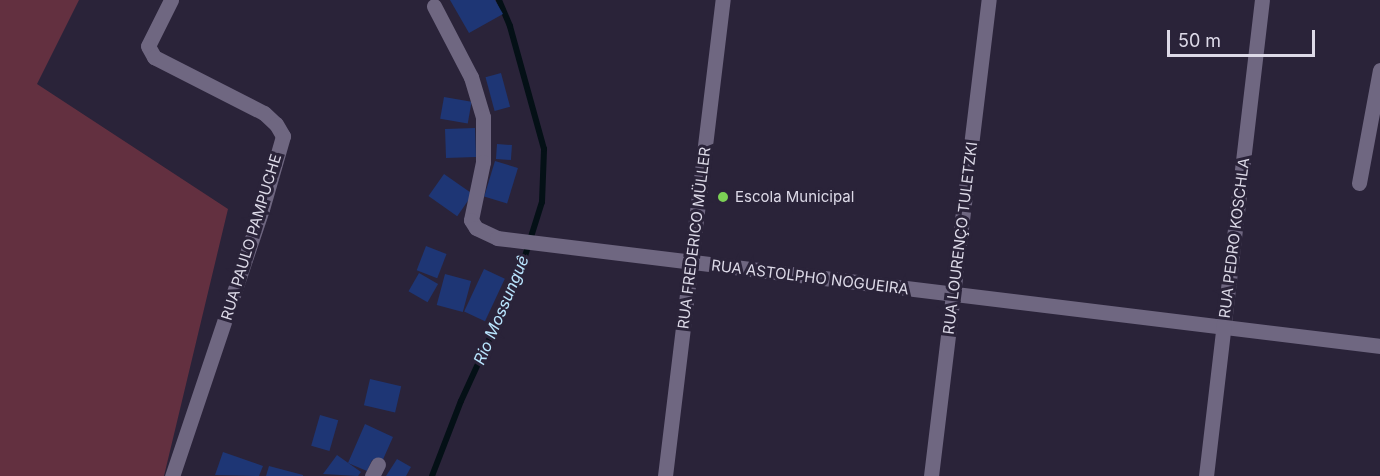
<!DOCTYPE html>
<html>
<head>
<meta charset="utf-8">
<style>
  body { margin:0 }
  #map { position:relative; width:1380px; height:476px; overflow:hidden; background:#2a2339; font-family:Inter,sans-serif }
  div>[style] { position:absolute }
  .green>* { inset:0; background:#633040 }
  .stream>* { height:6px; margin:-3px; padding:0 3px; transform-origin:3px; border-radius:3px; background:#041016 }
  .building>* { inset:0; background:#1e3675; transform-origin:0 0 }
  .street>* { height:15px; margin:-7.5px; padding:0 7.5px; transform-origin:7.5px; border-radius:7.5px; background:#6f6781 }
  .secondary>* { height:15px; margin:-7.5px; padding:0 7.5px; transform-origin:7.5px; border-radius:7.5px; background:#6f6781 }
  .dots>* { width:16px; height:16px; translate:-50% -50%; box-sizing:border-box; border:3px solid #2a2339; border-radius:50% }
  span { translate:-50% -50%; white-space:nowrap; text-align:center; line-height:1.15; -webkit-text-stroke:6px #2a2339; paint-order:stroke }
  .poi-label { font-size:15px; color:#dddae8 }
  .left { translate:0 -50%; text-align:left }
  .street-label { font-size:15px; color:#dddae8 }
  .water-label { font-size:16px; color:#b9e5fe; font-style:italic }
  .scale { position:absolute; left:1167px; top:30px; width:148px; height:27px; box-sizing:border-box; border:3px solid #dddae8; border-top:0; padding-left:8px; font-size:18px; line-height:21px; white-space:nowrap; color:#dddae8; -webkit-text-stroke:4px #2a2339; paint-order:stroke }
</style>
</head>
<body>
<div id="map">
  <div class="green">
    <i style="clip-path:polygon(0 0,79px 0,37px 84px,228px 209px,164px 476px,0 476px)"></i>
  </div>
  <div class="stream">
    <i style="left:432px;top:476px;width:80px;rotate:-68.9deg"></i>
    <i style="left:461px;top:401px;width:142px;rotate:-65.4deg"></i>
    <i style="left:520px;top:272px;width:73px;rotate:-72.6deg"></i>
    <i style="left:542px;top:202px;width:53px;rotate:-87.8deg"></i>
    <i style="left:544px;top:149px;width:128px;rotate:-105.5deg"></i>
    <i style="left:510px;top:26px;width:28px;rotate:-113deg"></i>
  </div>
  <div class="building">
    <i style="clip-path:polygon(450px 0,495px 0,503px 14px,469px 33px)"></i>
    <i style="left:501px;top:73px;width:35px;height:16px;rotate:75deg"></i>
    <i style="left:444px;top:97px;width:28px;height:22px;rotate:10deg"></i>
    <i style="left:475px;top:128px;width:29px;height:30px;rotate:88deg"></i>
    <i style="left:497px;top:144px;width:15px;height:15px;rotate:4deg"></i>
    <i style="left:495px;top:161px;width:24px;height:37px;rotate:17deg"></i>
    <i style="left:444px;top:174px;width:35px;height:27px;rotate:35deg"></i>
    <i style="left:426px;top:246px;width:22px;height:26px;rotate:21deg"></i>
    <i style="left:484px;top:269px;width:23px;height:47px;rotate:25deg"></i>
    <i style="left:419px;top:273px;width:22px;height:21px;rotate:30deg"></i>
    <i style="left:445px;top:274px;width:27px;height:32px;rotate:15deg"></i>
    <i style="left:370px;top:379px;width:32px;height:27px;rotate:13deg"></i>
    <i style="left:320px;top:415px;width:19px;height:32px;rotate:16deg"></i>
    <i style="clip-path:polygon(365px 424px,393px 437px,381px 464px,372px 460px,367px 471px,348px 463px)"></i>
    <i style="clip-path:polygon(223px 452px,263px 466px,259px 476px,215px 475px)"></i>
    <i style="clip-path:polygon(337px 455px,361px 472px,358px 476px,323px 474px)"></i>
    <i style="clip-path:polygon(397px 459px,411px 467px,406px 476px,386px 476px)"></i>
    <i style="clip-path:polygon(269px 466px,303px 475px,303px 476px,266px 476px)"></i>
  </div>
  <div class="street">
    <i style="left:171px;top:0;width:51px;rotate:116.6deg"></i>
    <i style="left:148px;top:46px;width:13px;rotate:61deg"></i>
    <i style="left:154px;top:57px;width:123px;rotate:27deg"></i>
    <i style="left:264px;top:113px;width:16px;rotate:43deg"></i>
    <i style="left:276px;top:124px;width:14px;rotate:60deg"></i>
    <i style="left:283px;top:136px;width:76px;rotate:106deg"></i>
    <i style="left:262px;top:209px;width:282px;rotate:108.6deg"></i>
    <i style="left:434px;top:6px;width:80px;rotate:62.5deg"></i>
    <i style="left:471px;top:77px;width:42px;rotate:73.3deg"></i>
    <i style="left:483px;top:117px;width:45px;rotate:90deg"></i>
    <i style="left:483px;top:162px;width:59px;rotate:101.7deg"></i>
    <i style="left:471px;top:220px;width:9px;rotate:58deg"></i>
    <i style="left:476px;top:228px;width:23px;rotate:25deg"></i>
    <i style="left:497px;top:238px;width:890px;rotate:6.97deg"></i>
    <i style="left:1359px;top:183px;width:115px;rotate:-79.5deg"></i>
    <i style="left:372px;top:476px;width:13px;rotate:-63deg"></i>
    <i style="left:931px;top:476px;width:480px;rotate:-83.1deg"></i>
    <i style="left:1206px;top:476px;width:479px;rotate:-83.3deg"></i>
  </div>
  <div class="secondary">
    <i style="left:665px;top:476px;width:480px;rotate:-83.1deg"></i>
  </div>
  <div class="dots">
    <i style="left:723px;top:197px;background:#7cd155"></i>
  </div>
  <div class="poi-label">
    <span class="left" style="left:735px;top:197px">Escola Municipal</span>
  </div>
  <div class="street-label">
    <span style="left:251px;top:237px;rotate:-73deg">RUA PAULO PAMPUCHE</span>
    <span style="left:694px;top:238px;rotate:-83deg">RUA FREDERICO MÜLLER</span>
    <span style="left:960px;top:238px;rotate:-83deg">RUA LOURENÇO TULETZKI</span>
    <span style="left:1234px;top:238px;rotate:-83deg">RUA PEDRO KOSCHLA</span>
    <span style="left:810px;top:277px;rotate:7deg">RUA ASTOLPHO NOGUEIRA</span>
  </div>
  <div class="water-label">
    <span style="left:501px;top:310px;rotate:-67deg">Rio Mossunguê</span>
  </div>
  <div class="scale">50 m</div>
</div>
</body>
</html>
